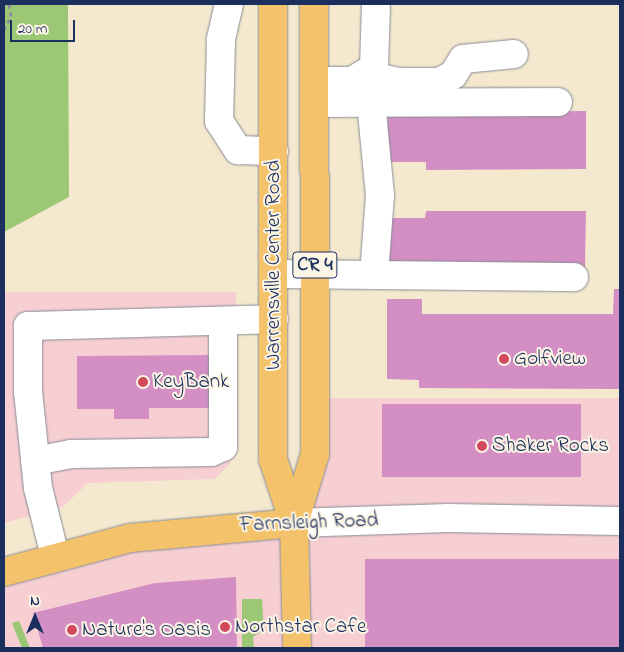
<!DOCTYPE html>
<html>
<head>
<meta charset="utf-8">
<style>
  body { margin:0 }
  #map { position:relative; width:624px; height:652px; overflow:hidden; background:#f4e9ce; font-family:"Indie Flower",sans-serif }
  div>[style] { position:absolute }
  .built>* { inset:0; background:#f7cfd3 }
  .green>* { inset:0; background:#9cc774 }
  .building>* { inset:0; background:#d38fc3; transform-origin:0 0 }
  .path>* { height:3px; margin-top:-1.5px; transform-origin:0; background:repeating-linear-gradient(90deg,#888c96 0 4px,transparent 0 8px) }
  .roads { filter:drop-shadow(0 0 1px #888c96) drop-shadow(0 0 1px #888c96) }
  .minor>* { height:28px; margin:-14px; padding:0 14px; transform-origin:14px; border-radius:14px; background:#fff }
  .major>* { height:28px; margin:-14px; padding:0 14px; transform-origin:14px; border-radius:14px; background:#f3c26a }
  .dots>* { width:14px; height:14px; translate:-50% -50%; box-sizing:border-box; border:2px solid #fcf5e5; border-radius:50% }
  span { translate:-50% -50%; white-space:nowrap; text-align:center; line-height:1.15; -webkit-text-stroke:4px #fcf5e5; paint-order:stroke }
  .shield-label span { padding:1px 4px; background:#fcf5e5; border:1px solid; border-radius:4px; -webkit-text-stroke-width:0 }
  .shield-label { font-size:20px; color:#1b2f5e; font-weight:700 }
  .street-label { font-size:21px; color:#1b2f5e }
  .poi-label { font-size:21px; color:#1b2f5e }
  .left { translate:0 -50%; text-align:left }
  .frame { position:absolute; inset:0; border:5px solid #1b2f5e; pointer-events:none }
  .north { position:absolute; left:10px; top:592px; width:50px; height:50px; -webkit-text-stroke:4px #fcf5e5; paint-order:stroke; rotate:0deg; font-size:14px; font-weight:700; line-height:20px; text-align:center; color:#1b2f5e }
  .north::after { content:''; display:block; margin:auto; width:18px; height:22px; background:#1b2f5e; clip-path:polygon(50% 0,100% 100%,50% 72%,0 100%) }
  .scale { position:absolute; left:10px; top:20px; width:65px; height:22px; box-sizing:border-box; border:2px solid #1b2f5e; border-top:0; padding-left:6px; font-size:15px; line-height:18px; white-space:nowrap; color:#1b2f5e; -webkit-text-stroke:4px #fcf5e5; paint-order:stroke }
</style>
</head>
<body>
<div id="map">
  <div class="built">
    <i style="clip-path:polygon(4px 292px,236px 292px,238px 448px,229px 465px,214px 479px,88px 483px,63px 507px,4px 523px)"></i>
    <i style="clip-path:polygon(316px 398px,620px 398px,620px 648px,4px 648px,4px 572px,294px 523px)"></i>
  </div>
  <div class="green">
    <i style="clip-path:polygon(4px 4px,68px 4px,69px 197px,4px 232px)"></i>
    <i style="clip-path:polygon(242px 599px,262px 599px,264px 630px,253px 637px,254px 648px,242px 648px)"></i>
    <i style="clip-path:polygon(19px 621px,30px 648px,22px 648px,12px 623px)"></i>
  </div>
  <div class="building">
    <i style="clip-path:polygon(586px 111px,586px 169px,426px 170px,426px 162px,388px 162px,388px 113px)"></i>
    <i style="clip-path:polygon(426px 211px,586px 211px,585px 268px,388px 268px,388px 218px,425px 218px)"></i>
    <i style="clip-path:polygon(614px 289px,620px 289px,620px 389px,419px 388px,419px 380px,387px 379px,387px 299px,422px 299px,422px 314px,613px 314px)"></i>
    <i style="clip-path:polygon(210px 355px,210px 408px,149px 408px,149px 419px,114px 419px,114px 409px,77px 409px,77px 356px)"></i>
    <i style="left:581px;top:404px;width:73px;height:199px;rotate:90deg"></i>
    <i style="left:365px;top:559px;width:255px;height:89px"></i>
    <i style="clip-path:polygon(236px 577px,237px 648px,43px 648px,33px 613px,155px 583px)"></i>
  </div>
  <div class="path">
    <i style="left:4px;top:30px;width:16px;rotate:-63deg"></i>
    <i style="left:11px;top:16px;width:12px;rotate:-99deg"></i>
  </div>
  <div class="roads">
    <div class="minor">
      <i style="left:229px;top:4px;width:37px;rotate:103deg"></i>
      <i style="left:221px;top:40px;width:81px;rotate:91.4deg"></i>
      <i style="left:219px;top:121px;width:35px;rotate:57deg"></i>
      <i style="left:238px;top:150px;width:36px;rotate:2deg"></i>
      <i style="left:366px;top:75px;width:33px;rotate:12deg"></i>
      <i style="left:398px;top:82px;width:41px"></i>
      <i style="left:439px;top:82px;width:16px;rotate:-27deg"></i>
      <i style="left:453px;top:75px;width:19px;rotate:-58deg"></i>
      <i style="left:463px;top:59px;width:51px;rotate:-5.6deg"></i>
      <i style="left:314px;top:81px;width:38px"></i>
      <i style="left:352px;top:81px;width:26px;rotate:-31deg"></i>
      <i style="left:374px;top:68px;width:64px;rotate:-88.2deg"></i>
      <i style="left:371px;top:102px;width:93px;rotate:84.5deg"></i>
      <i style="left:380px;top:195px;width:80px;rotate:94.3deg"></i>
      <i style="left:314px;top:103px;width:244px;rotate:-0.2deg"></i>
      <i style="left:274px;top:274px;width:300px;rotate:0.6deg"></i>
      <i style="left:35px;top:461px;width:37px;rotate:-11deg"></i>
      <i style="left:71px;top:454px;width:140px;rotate:-0.8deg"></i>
      <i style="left:211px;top:452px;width:13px;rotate:-23deg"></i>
      <i style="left:223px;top:447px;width:126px;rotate:-90deg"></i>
      <i style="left:294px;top:523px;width:154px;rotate:-1.9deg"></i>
      <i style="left:448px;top:518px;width:172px;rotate:1deg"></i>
      <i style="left:55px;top:556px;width:70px;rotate:-104deg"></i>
      <i style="left:38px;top:488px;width:97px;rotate:-95.9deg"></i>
      <i style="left:28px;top:392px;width:66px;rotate:-90deg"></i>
      <i style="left:28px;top:326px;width:246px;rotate:-1.6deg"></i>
    </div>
    <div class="major">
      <i style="left:273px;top:4px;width:455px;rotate:90deg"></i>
      <i style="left:273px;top:459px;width:67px;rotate:71.8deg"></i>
      <i style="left:294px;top:523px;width:125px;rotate:88.6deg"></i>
      <i style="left:294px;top:523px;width:72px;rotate:-73.1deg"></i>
      <i style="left:315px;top:454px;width:450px;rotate:-90.1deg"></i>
      <i style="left:4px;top:572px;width:131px;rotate:-15.1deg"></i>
      <i style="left:130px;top:538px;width:165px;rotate:-5.2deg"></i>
    </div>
  </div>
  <div class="dots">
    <i style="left:504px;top:359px;background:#d1495b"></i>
    <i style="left:143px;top:382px;background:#d1495b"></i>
    <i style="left:482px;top:446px;background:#d1495b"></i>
    <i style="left:225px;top:627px;background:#d1495b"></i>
    <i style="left:72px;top:630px;background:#d1495b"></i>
  </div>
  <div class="shield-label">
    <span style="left:315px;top:265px">CR 4</span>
  </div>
  <div class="street-label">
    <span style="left:274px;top:265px;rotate:-90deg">Warrensville Center Road</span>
    <span style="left:309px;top:523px;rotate:-2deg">Farnsleigh Road</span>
  </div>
  <div class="poi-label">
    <span class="left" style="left:514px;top:359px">Golfview</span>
    <span class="left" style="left:153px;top:382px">KeyBank</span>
    <span class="left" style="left:492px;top:446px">Shaker Rocks</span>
    <span class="left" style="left:235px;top:627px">Northstar Cafe</span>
    <span class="left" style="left:82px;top:630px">Nature's Oasis</span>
  </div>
  <div class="frame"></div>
  <div class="north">N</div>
  <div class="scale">20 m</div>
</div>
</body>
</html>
